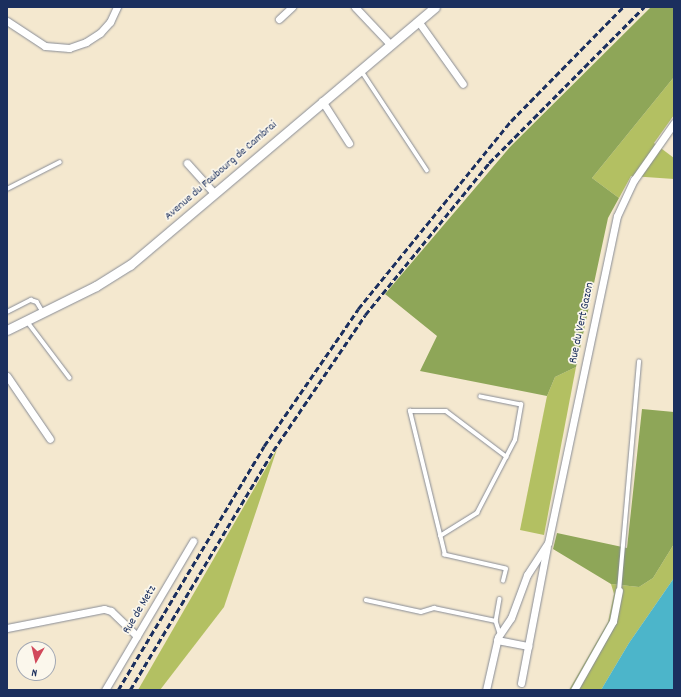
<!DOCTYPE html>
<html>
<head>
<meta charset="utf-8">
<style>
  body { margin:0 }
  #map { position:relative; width:681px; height:697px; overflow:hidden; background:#f4e8cf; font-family:Dekko,sans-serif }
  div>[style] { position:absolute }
  .green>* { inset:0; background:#b3c062 }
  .forest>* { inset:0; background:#8ea658 }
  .water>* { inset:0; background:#4cb5ca }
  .roads { filter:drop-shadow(0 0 1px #888c96) drop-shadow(0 0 1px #888c96) }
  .lane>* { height:3.5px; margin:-1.75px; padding:0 1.75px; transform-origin:1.75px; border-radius:1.75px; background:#fff }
  .street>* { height:7px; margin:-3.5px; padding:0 3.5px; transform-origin:3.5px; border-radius:3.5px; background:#fff }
  .secondary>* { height:9px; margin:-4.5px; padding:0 4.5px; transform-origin:4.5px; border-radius:4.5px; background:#fff }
  .rail>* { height:2.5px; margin-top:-1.25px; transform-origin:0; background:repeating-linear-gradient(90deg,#1b2f5e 0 6px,transparent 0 9px) }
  span { translate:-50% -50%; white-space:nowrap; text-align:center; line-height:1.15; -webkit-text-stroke:3.5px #fbf7ec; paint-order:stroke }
  .street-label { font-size:12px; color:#1b2f5e }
  .frame { position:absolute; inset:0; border:8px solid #1b2f5e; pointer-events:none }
  .north { position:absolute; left:16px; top:641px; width:40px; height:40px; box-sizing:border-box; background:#fbf7ec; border:1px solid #a1a7b3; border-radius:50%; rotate:188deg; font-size:11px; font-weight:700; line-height:16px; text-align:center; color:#1b2f5e }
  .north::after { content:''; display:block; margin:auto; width:14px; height:18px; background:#d1495b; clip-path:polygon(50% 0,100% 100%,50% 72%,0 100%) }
</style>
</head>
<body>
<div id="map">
  <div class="green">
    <i style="clip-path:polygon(674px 77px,674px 115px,654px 143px,674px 158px,674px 179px,631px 176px,619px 198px,592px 178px)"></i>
    <i style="clip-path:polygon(576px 367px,544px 535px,520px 530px,547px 396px,555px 377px)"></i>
    <i style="clip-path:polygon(277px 449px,224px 607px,160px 690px,138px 690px)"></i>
    <i style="clip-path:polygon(674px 544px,674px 578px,629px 643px,601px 690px,569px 690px,608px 622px,614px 594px,611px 584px,639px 587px,653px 578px)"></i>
  </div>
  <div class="forest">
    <i style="clip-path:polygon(651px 7px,674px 7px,674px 77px,592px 178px,619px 198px,608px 218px,576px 367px,555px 377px,547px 396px,420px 371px,437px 336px,385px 294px,510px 147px)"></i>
    <i style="clip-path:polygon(642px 409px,674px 412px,674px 544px,653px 578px,639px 587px,611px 584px,553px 549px,557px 533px,627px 548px)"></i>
  </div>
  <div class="water">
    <i style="clip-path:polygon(674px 578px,674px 690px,601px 690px,629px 643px)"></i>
  </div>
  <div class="roads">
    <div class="lane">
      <i style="left:361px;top:70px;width:120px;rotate:56.6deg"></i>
      <i style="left:7px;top:189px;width:59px;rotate:-27deg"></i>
      <i style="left:7px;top:312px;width:27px;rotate:-27deg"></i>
      <i style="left:31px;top:300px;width:6px;rotate:18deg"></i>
      <i style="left:37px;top:302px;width:12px;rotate:59deg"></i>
      <i style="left:27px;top:321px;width:71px;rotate:53deg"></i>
      <i style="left:440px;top:536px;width:44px;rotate:-31.9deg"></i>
      <i style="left:477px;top:513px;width:82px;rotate:-62.5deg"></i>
      <i style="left:515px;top:440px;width:36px;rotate:-80deg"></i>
      <i style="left:521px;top:405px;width:41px;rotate:-168.7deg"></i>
      <i style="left:503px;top:581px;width:12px;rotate:-76deg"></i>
      <i style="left:506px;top:569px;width:63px;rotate:-167.1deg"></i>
      <i style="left:445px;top:555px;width:148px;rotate:-103.7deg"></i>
      <i style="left:410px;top:411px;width:36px"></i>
      <i style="left:446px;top:411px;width:76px;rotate:37deg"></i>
      <i style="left:619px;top:591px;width:230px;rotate:-85deg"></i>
      <i style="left:500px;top:599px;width:22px;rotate:100deg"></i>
      <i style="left:496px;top:621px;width:13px;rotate:72deg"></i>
      <i style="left:366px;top:600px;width:56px;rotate:12.3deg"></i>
      <i style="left:421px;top:612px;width:14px;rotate:-17deg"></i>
      <i style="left:434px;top:608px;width:63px;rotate:11.8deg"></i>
    </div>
    <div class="street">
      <i style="left:355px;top:7px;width:51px;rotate:46.6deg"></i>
      <i style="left:279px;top:19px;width:18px;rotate:-43deg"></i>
      <i style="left:7px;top:21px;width:45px;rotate:33.3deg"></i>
      <i style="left:45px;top:46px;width:24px;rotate:5deg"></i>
      <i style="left:69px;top:48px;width:18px;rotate:-19deg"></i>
      <i style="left:86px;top:42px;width:17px;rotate:-33deg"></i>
      <i style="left:100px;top:33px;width:15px;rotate:-48deg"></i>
      <i style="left:110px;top:22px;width:17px;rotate:-65deg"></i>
      <i style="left:418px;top:21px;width:77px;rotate:54.5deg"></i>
      <i style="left:322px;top:101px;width:50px;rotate:57.3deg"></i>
      <i style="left:187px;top:163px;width:40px;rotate:48deg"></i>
      <i style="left:7px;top:376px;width:76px;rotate:55.7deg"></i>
      <i style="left:7px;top:628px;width:99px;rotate:-11.1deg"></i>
      <i style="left:104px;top:609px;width:7px;rotate:16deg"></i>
      <i style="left:111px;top:611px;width:36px;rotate:44deg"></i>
      <i style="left:497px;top:640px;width:32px;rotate:11deg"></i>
      <i style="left:521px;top:683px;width:138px;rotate:-79.2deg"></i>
      <i style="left:105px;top:690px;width:173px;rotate:-59.4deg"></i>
      <i style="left:486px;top:690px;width:54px;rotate:-77.2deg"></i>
      <i style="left:498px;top:637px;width:23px;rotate:-56deg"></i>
      <i style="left:511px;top:618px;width:46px;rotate:-69.6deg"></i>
      <i style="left:527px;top:575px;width:38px;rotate:-57deg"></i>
      <i style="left:548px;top:543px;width:334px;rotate:-78.1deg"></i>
      <i style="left:617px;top:216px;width:40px;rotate:-65deg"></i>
      <i style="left:634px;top:180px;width:70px;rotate:-54.9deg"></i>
      <i style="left:574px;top:690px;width:79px;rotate:-60.5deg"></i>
      <i style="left:613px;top:621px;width:31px;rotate:-79deg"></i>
    </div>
    <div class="secondary">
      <i style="left:7px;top:330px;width:99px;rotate:-26.3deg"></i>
      <i style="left:96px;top:286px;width:40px;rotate:-32deg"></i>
      <i style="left:130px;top:265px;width:399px;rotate:-40.2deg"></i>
    </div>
  </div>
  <div class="rail">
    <i style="left:118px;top:690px;width:284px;rotate:-59.1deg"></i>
    <i style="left:264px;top:446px;width:166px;rotate:-55.5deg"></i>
    <i style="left:358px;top:309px;width:242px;rotate:-50.9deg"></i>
    <i style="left:511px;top:121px;width:160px;rotate:-45.5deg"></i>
    <i style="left:130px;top:690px;width:279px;rotate:-59.1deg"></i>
    <i style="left:273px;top:451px;width:164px;rotate:-55.9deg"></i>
    <i style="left:365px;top:315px;width:196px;rotate:-50.8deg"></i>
    <i style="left:489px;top:163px;width:220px;rotate:-45.2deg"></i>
  </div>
  <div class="street-label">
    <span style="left:221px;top:171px;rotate:-41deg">Avenue du Faubourg de Cambrai</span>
    <span style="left:582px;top:323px;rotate:-78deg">Rue du Vert Gazon</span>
    <span style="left:140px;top:610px;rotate:-59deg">Rue de Metz</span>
  </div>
  <div class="frame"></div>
  <div class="north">N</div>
</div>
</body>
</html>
